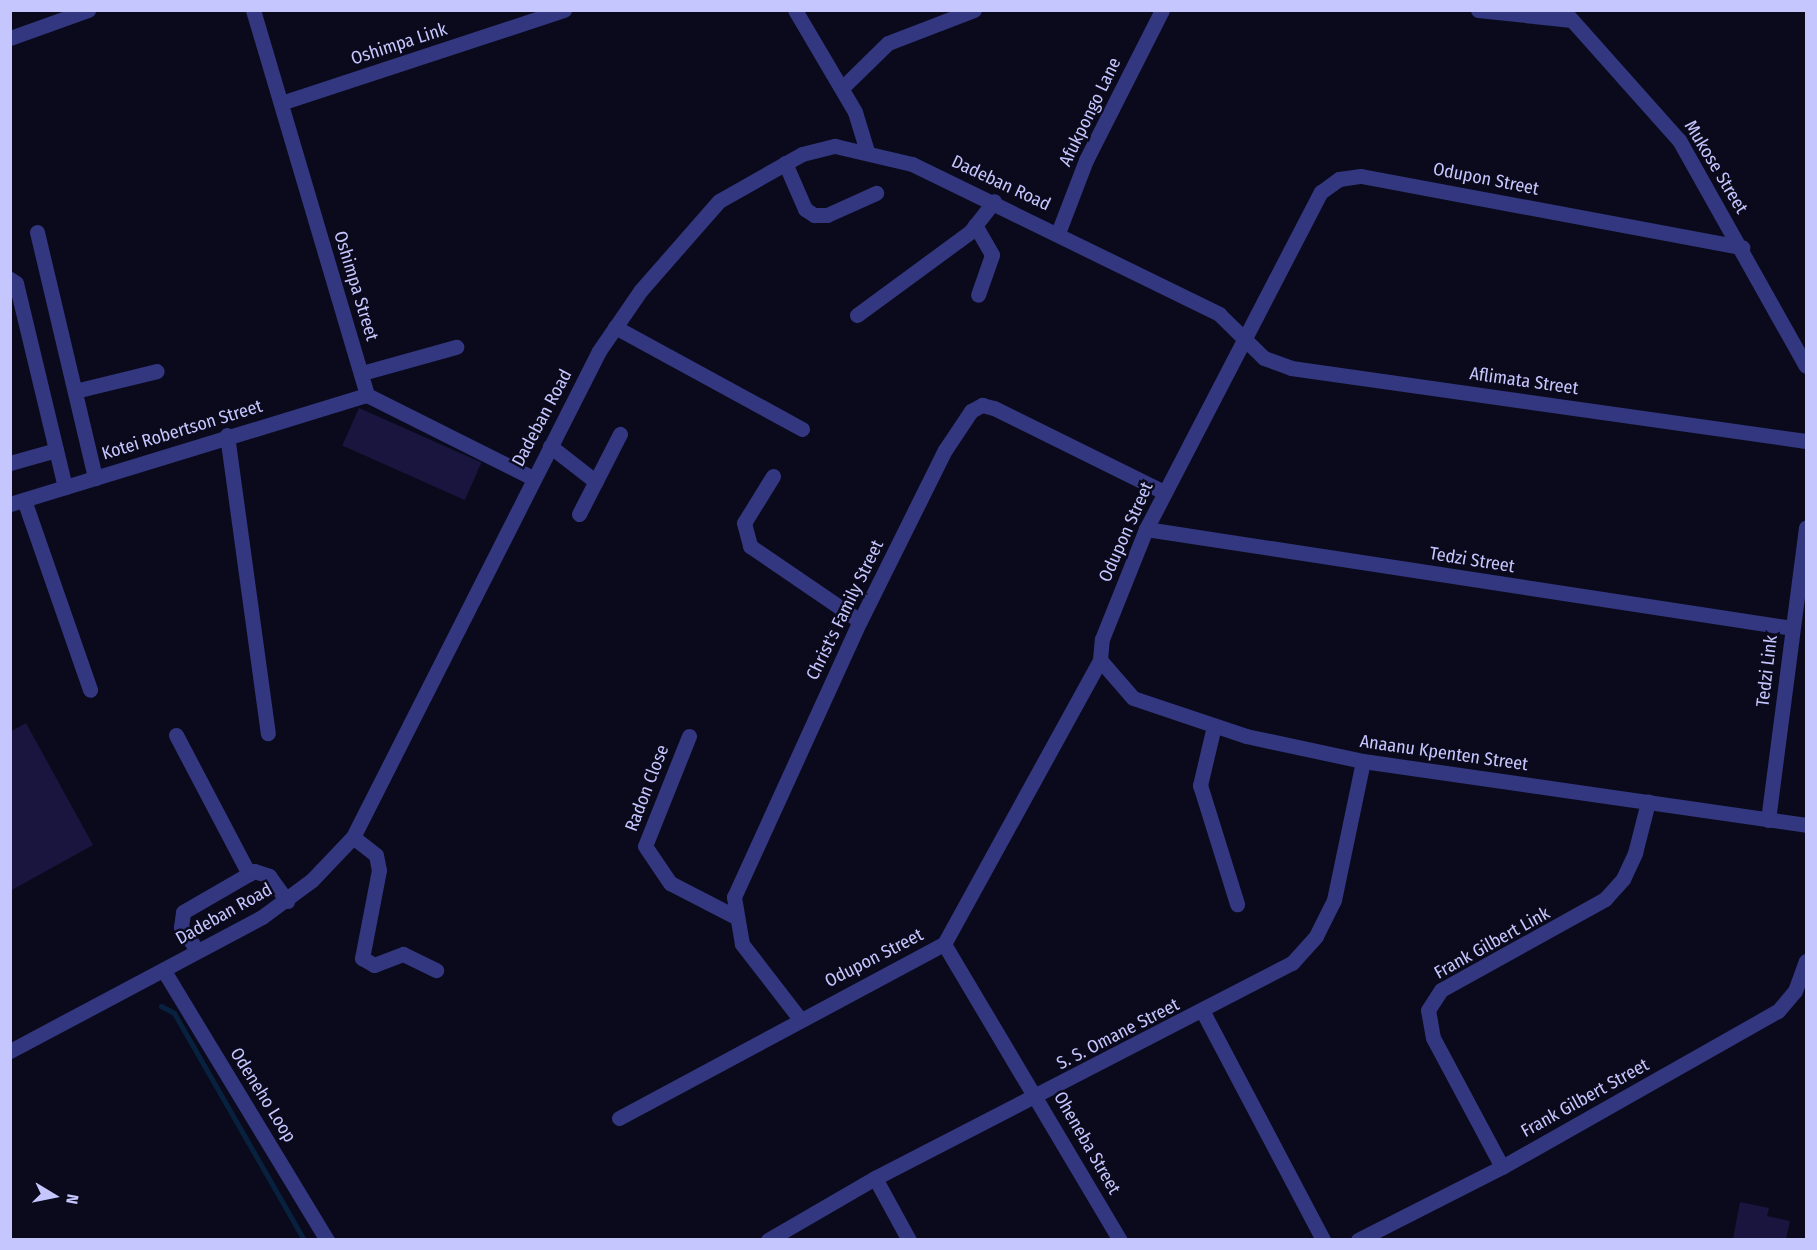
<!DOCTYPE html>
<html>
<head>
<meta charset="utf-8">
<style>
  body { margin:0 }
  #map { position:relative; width:1817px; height:1250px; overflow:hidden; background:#0b0a1d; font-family:"Fira Sans Condensed",sans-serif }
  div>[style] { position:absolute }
  .stream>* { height:5px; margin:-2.5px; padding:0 2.5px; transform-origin:2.5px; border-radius:2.5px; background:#07213f }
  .building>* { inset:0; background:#19153f; transform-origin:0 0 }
  .minor>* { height:15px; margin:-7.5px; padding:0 7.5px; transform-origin:7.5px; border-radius:7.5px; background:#32377f }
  span { translate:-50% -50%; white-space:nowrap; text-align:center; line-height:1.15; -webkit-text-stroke:5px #0b0a1d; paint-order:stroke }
  .street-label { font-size:18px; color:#c6c6ff }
  .frame { position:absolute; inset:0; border:12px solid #c6c6ff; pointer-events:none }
  .north { position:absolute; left:24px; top:1166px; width:60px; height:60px; -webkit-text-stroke:4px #0b0a1d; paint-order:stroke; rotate:100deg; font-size:16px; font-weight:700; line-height:24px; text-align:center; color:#c6c6ff }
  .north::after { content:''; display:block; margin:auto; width:21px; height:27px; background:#c6c6ff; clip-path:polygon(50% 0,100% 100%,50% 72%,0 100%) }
</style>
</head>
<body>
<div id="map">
  <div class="stream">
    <i style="left:161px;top:1006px;width:15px;rotate:28deg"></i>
    <i style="left:174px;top:1013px;width:262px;rotate:60.2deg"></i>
  </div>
  <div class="building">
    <i style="left:359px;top:408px;width:134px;height:41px;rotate:24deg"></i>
    <i style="clip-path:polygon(26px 723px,93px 845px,10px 891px,10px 732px)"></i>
    <i style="clip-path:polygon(1740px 1202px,1769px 1208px,1767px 1216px,1790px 1221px,1786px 1239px,1733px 1239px)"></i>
  </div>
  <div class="minor">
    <i style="left:253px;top:10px;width:402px;rotate:73.5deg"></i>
    <i style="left:367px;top:395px;width:186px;rotate:26.6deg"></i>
    <i style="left:795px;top:10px;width:118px;rotate:59.5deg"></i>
    <i style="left:855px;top:112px;width:39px;rotate:73deg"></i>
    <i style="left:1478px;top:10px;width:94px;rotate:6.1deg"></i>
    <i style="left:1563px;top:10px;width:174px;rotate:48.3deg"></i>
    <i style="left:1679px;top:140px;width:259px;rotate:60.7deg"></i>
    <i style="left:10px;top:38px;width:83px;rotate:-19.7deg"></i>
    <i style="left:842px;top:88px;width:64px;rotate:-44.4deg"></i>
    <i style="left:888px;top:43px;width:92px;rotate:-21deg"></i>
    <i style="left:281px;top:103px;width:298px;rotate:-18.2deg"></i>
    <i style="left:785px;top:163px;width:50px;rotate:66.5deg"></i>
    <i style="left:805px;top:209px;width:11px;rotate:34deg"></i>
    <i style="left:814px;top:215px;width:13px"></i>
    <i style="left:827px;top:215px;width:54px;rotate:-24.2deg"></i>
    <i style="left:975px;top:225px;width:34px;rotate:60deg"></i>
    <i style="left:992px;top:255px;width:42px;rotate:109.3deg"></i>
    <i style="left:37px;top:232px;width:253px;rotate:76.7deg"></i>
    <i style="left:1058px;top:233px;width:78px;rotate:-69deg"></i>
    <i style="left:1086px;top:160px;width:168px;rotate:-63.1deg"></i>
    <i style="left:10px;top:279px;width:7px;rotate:34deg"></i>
    <i style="left:16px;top:283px;width:210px;rotate:76.5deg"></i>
    <i style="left:857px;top:315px;width:140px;rotate:-36.3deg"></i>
    <i style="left:970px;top:232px;width:39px;rotate:-52deg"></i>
    <i style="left:615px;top:327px;width:213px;rotate:28.6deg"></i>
    <i style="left:362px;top:373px;width:98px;rotate:-15.5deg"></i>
    <i style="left:75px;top:391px;width:84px;rotate:-13.7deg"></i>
    <i style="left:227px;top:435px;width:301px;rotate:82.2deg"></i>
    <i style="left:550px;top:446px;width:58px;rotate:38deg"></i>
    <i style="left:10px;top:463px;width:48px;rotate:-15.8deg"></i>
    <i style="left:773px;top:476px;width:55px;rotate:121.7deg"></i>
    <i style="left:744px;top:523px;width:24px;rotate:75deg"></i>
    <i style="left:750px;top:546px;width:133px;rotate:34.3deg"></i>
    <i style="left:24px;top:500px;width:201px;rotate:70.8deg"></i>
    <i style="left:10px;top:504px;width:373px;rotate:-17deg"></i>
    <i style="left:579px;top:514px;width:90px;rotate:-62.9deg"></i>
    <i style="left:1146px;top:529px;width:654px;rotate:8.71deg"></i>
    <i style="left:1100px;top:660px;width:50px;rotate:49deg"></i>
    <i style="left:1133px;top:698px;width:119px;rotate:18.6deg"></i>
    <i style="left:1246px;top:736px;width:120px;rotate:12.1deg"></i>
    <i style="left:1363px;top:761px;width:448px;rotate:8.2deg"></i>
    <i style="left:1214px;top:726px;width:61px;rotate:103.3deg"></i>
    <i style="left:1200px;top:785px;width:125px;rotate:72.7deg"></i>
    <i style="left:176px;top:735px;width:157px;rotate:62.3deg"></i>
    <i style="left:689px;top:736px;width:118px;rotate:111.8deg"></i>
    <i style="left:645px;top:846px;width:45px;rotate:56deg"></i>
    <i style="left:670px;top:883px;width:72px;rotate:27.3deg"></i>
    <i style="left:1768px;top:820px;width:295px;rotate:-82.6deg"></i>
    <i style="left:353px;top:837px;width:29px;rotate:38deg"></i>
    <i style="left:376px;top:855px;width:15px;rotate:79deg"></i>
    <i style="left:379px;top:870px;width:90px;rotate:100.9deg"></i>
    <i style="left:362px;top:958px;width:14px;rotate:30deg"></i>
    <i style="left:374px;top:965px;width:31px;rotate:-21deg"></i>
    <i style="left:403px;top:954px;width:37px;rotate:26deg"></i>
    <i style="left:944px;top:944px;width:344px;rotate:59.3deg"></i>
    <i style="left:197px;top:950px;width:28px;rotate:-125deg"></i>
    <i style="left:181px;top:927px;width:15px;rotate:-82deg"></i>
    <i style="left:183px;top:912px;width:82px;rotate:-30deg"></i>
    <i style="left:254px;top:871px;width:16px;rotate:18deg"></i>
    <i style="left:269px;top:876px;width:31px;rotate:54deg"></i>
    <i style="left:164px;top:971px;width:315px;rotate:58.8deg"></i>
    <i style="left:1203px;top:1012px;width:258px;rotate:62.2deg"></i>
    <i style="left:800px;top:1019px;width:95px;rotate:-127.7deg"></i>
    <i style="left:742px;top:944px;width:48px;rotate:-99.7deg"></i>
    <i style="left:734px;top:897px;width:303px;rotate:-65.5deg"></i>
    <i style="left:860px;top:621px;width:191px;rotate:-63.6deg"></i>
    <i style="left:945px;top:450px;width:47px;rotate:-56.3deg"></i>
    <i style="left:971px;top:411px;width:13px;rotate:-29deg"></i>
    <i style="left:982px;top:405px;width:12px;rotate:14deg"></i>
    <i style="left:994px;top:408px;width:190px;rotate:26.3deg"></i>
    <i style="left:10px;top:1051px;width:285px;rotate:-28deg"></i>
    <i style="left:262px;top:917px;width:62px;rotate:-36.5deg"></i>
    <i style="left:312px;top:880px;width:59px;rotate:-46.4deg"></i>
    <i style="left:353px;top:837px;width:545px;rotate:-63.15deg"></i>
    <i style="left:599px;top:351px;width:74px;rotate:-55.5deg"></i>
    <i style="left:641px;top:290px;width:118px;rotate:-48.8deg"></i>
    <i style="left:719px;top:201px;width:95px;rotate:-29.5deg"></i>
    <i style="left:802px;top:154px;width:34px;rotate:-14deg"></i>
    <i style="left:835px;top:146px;width:79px;rotate:13.2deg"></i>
    <i style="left:912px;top:164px;width:342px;rotate:26deg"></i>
    <i style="left:1219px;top:314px;width:63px;rotate:44.4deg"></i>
    <i style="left:1264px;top:358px;width:29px;rotate:20deg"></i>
    <i style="left:1291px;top:368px;width:520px;rotate:8.07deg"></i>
    <i style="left:619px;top:1118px;width:369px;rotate:-28.2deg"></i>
    <i style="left:944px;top:944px;width:324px;rotate:-61.2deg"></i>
    <i style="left:1100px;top:660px;width:21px;rotate:-85deg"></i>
    <i style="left:1102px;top:639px;width:118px;rotate:-68.2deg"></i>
    <i style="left:1146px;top:529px;width:380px;rotate:-62.6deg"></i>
    <i style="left:1321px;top:192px;width:22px;rotate:-36deg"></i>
    <i style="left:1339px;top:179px;width:22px;rotate:-8deg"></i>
    <i style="left:1361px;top:176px;width:388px;rotate:10.6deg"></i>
    <i style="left:1502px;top:1167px;width:146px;rotate:-118.1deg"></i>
    <i style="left:1433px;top:1038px;width:28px;rotate:-100deg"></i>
    <i style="left:1428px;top:1010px;width:24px;rotate:-57deg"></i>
    <i style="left:1441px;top:990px;width:188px;rotate:-29deg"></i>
    <i style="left:1605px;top:899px;width:27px;rotate:-48deg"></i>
    <i style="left:1623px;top:879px;width:29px;rotate:-65deg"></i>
    <i style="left:1635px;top:853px;width:53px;rotate:-75.7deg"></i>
    <i style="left:875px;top:1178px;width:71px;rotate:61.3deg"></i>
    <i style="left:768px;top:1240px;width:124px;rotate:-30.1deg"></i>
    <i style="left:875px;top:1178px;width:469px;rotate:-27.3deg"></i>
    <i style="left:1292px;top:963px;width:36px;rotate:-48deg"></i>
    <i style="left:1316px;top:936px;width:40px;rotate:-63.4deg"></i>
    <i style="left:1334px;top:900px;width:142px;rotate:-78.2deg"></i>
    <i style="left:1358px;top:1240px;width:161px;rotate:-26.9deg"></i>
    <i style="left:1502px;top:1167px;width:317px;rotate:-29.5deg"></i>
    <i style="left:1778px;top:1011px;width:26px;rotate:-50deg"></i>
    <i style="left:1795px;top:991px;width:32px;rotate:-70deg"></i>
  </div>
  <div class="street-label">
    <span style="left:399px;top:44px;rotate:-18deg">Oshimpa Link</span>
    <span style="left:1090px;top:112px;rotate:-64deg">Afukpongo Lane</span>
    <span style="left:1716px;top:167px;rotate:59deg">Mukose Street</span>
    <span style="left:1486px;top:179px;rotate:11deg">Odupon Street</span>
    <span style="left:1001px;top:183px;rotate:25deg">Dadeban Road</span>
    <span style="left:356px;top:286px;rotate:73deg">Oshimpa Street</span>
    <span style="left:1524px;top:381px;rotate:8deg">Aflimata Street</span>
    <span style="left:542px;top:418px;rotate:-62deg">Dadeban Road</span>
    <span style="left:182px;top:430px;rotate:-17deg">Kotei Robertson Street</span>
    <span style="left:1126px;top:532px;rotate:-66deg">Odupon Street</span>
    <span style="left:1472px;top:560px;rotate:9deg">Tedzi Street</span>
    <span style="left:845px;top:610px;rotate:-64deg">Christ's Family Street</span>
    <span style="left:1767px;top:671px;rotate:-83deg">Tedzi Link</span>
    <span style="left:1444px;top:753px;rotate:8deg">Anaanu Kpenten Street</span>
    <span style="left:647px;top:788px;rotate:-69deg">Radon Close</span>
    <span style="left:224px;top:914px;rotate:-29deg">Dadeban Road</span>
    <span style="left:1492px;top:943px;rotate:-29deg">Frank Gilbert Link</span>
    <span style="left:874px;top:958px;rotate:-27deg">Odupon Street</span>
    <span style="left:1118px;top:1034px;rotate:-27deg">S. S. Omane Street</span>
    <span style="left:263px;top:1095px;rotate:58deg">Odeneho Loop</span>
    <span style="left:1585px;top:1098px;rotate:-29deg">Frank Gilbert Street</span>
    <span style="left:1087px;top:1143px;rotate:60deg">Oheneba Street</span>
  </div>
  <div class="frame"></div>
  <div class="north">N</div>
</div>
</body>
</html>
